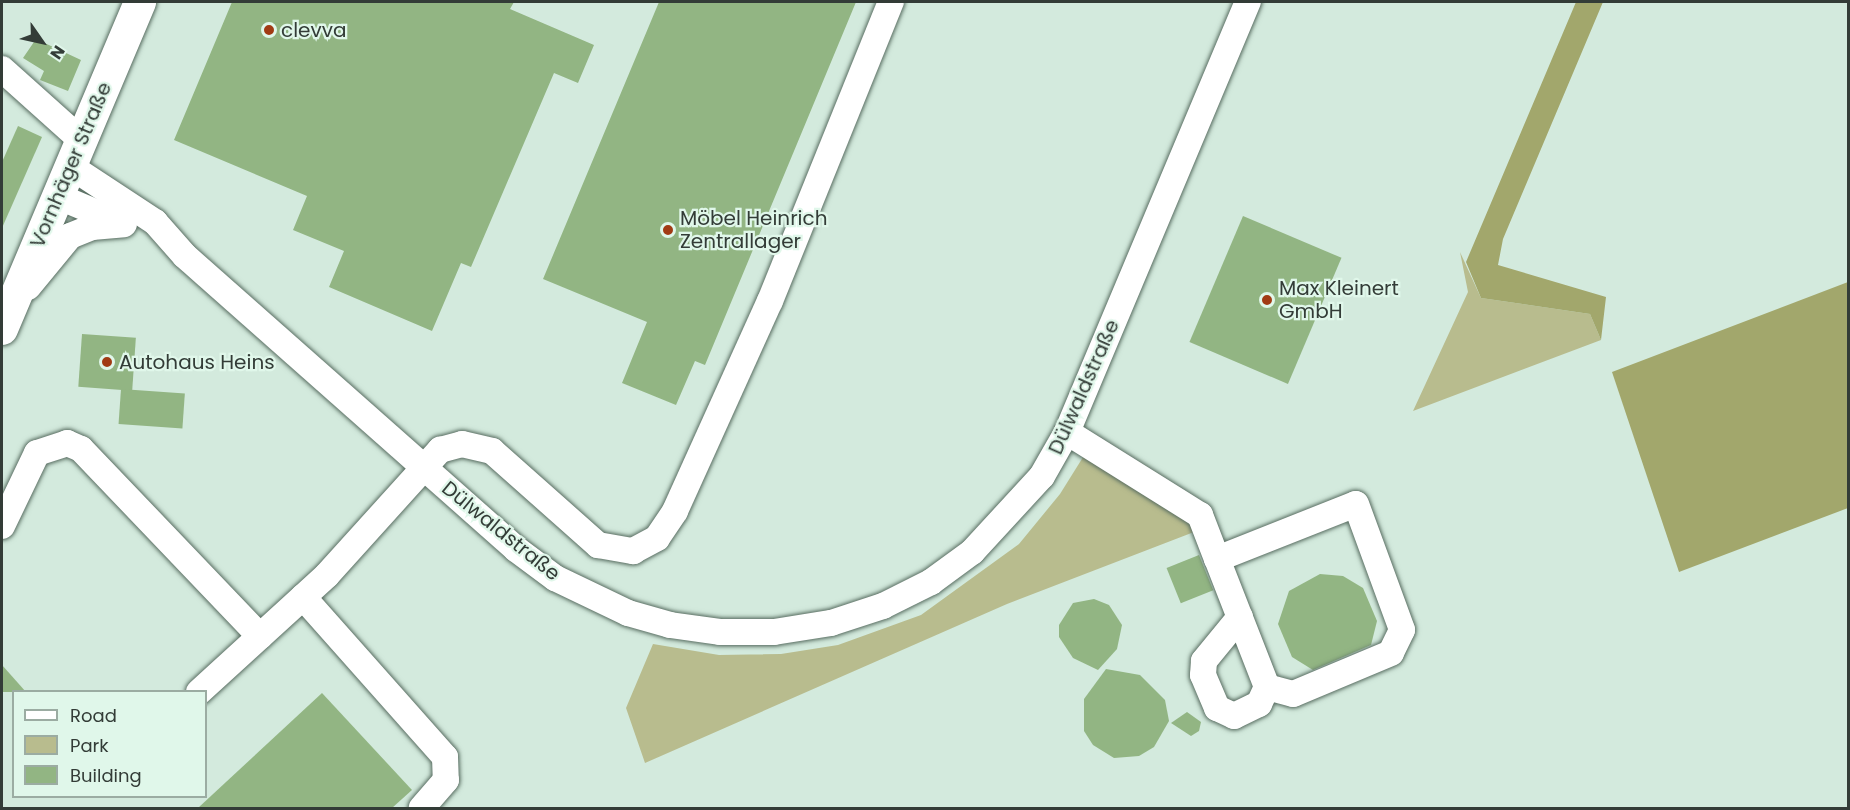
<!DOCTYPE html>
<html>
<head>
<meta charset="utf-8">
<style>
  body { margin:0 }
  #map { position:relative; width:1850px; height:810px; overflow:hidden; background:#d3eadd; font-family:Poppins,sans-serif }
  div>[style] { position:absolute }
  .green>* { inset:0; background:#b8bc8e }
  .forest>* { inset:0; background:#a2a76c }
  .building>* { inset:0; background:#92b583; transform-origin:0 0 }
  .roads { filter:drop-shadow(0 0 2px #586d61) drop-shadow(0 0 2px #586d61) }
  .minor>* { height:26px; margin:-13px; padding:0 13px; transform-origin:13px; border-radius:13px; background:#fff }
  .major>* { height:32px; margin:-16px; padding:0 16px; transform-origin:16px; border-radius:16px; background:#fff }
  .dots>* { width:16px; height:16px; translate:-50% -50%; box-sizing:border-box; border:3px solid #e0f7ea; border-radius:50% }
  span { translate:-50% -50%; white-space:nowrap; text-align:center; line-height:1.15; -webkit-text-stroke:4.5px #e0f7ea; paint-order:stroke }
  .poi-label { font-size:20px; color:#333c37 }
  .left { translate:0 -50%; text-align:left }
  .street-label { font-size:20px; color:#333c37 }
  .frame { position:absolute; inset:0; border:3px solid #333c37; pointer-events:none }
  .legend { position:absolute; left:12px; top:690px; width:195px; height:108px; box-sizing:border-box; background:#e0f7ea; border:2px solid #9baca2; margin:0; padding:8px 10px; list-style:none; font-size:18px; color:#333c37 }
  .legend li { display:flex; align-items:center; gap:12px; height:30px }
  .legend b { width:30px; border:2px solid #9baca2 }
  .north { position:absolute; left:12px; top:12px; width:60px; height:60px; -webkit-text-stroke:4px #e0f7ea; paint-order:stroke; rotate:124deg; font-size:16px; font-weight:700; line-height:24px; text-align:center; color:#333c37 }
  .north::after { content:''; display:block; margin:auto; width:21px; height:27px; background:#333c37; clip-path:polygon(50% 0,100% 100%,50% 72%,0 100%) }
</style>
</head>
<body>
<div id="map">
  <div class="green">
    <i style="clip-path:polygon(1460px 252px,1481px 298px,1590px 314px,1601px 340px,1413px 411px,1468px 292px)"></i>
    <i style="clip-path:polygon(1085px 454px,1185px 514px,1194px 532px,1007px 604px,645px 763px,626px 708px,653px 644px,719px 655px,781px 654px,838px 645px,921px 615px,1019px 544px,1060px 494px)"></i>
  </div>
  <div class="forest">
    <i style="clip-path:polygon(1576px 2px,1603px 2px,1503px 239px,1498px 265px,1606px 297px,1601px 340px,1590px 314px,1481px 298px,1466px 262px)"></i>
    <i style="clip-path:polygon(1848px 282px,1848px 508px,1679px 572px,1612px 372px)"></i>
  </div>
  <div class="building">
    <i style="clip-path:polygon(232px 2px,514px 2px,510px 9px,594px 45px,578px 83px,554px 73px,471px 267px,461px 263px,432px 331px,329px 287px,344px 251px,293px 230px,307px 196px,174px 140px)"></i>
    <i style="clip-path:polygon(659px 2px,856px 2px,705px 365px,695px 361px,676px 405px,622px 383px,647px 322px,543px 279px)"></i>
    <i style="clip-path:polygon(36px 39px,81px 60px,68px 91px,40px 80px,44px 71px,23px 58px)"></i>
    <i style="clip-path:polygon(18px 126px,42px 137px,2px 228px,2px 162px)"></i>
    <i style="left:1243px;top:216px;width:107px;height:137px;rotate:23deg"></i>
    <i style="left:82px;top:334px;width:54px;height:53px;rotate:4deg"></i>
    <i style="left:121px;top:389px;width:64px;height:35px;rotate:4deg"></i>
    <i style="left:1199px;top:555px;width:38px;height:35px;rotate:68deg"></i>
    <i style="clip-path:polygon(1320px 574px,1343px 576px,1363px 588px,1377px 621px,1371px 645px,1313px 670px,1292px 657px,1278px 624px,1289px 591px)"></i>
    <i style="clip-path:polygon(1094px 599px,1109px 605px,1122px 625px,1117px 649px,1098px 670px,1073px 658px,1059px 637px,1059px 625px,1073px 603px)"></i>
    <i style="clip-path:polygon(2px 665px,26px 692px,2px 692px)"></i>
    <i style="clip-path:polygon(1106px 669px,1140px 675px,1165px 700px,1169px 721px,1154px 747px,1139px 756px,1114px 758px,1093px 745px,1084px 731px,1084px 699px)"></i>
    <i style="clip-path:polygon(322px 693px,412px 790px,392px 808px,198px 808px)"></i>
    <i style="clip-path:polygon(1187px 712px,1201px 722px,1199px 731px,1191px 736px,1171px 723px)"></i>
  </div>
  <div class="roads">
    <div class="minor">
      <i style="left:2px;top:69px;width:106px;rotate:41.9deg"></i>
      <i style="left:70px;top:166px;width:102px;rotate:33.4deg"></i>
      <i style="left:155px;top:222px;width:45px;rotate:48.6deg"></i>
      <i style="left:185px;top:256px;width:442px;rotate:41.5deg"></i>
      <i style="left:516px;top:549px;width:49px;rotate:36.6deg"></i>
      <i style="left:555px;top:578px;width:81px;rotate:25.6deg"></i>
      <i style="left:628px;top:613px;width:44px;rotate:15.9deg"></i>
      <i style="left:670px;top:625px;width:50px;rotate:8deg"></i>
      <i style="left:720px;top:632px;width:54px"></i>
      <i style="left:774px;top:632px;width:58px;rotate:-9deg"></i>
      <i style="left:831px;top:623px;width:55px;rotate:-18.1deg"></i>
      <i style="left:883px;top:606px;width:54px;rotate:-26.6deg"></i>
      <i style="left:931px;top:582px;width:51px;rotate:-36.2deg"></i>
      <i style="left:972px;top:552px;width:103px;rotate:-47.4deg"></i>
      <i style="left:1042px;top:476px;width:51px;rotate:-60.4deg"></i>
      <i style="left:1067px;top:432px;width:467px;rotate:-67.2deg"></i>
      <i style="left:57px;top:196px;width:69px;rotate:22.9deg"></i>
      <i style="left:28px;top:287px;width:66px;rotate:-50.5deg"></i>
      <i style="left:70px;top:236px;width:24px;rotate:-22deg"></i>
      <i style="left:92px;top:227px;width:32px;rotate:-5deg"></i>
      <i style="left:1067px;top:432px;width:157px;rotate:32deg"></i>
      <i style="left:1200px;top:515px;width:47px;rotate:68.9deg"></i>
      <i style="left:1217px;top:559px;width:149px;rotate:-21.6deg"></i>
      <i style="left:1356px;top:504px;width:134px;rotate:69.9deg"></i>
      <i style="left:1402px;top:630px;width:25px;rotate:116deg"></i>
      <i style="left:1391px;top:653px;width:106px;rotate:157.3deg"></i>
      <i style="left:1293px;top:694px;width:27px;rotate:-165deg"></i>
      <i style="left:1267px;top:687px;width:137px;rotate:-111.3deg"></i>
      <i style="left:2px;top:526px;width:81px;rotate:-64.4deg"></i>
      <i style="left:37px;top:453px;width:32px;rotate:-18deg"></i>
      <i style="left:67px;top:443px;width:15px;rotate:23deg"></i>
      <i style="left:81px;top:449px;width:259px;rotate:46.3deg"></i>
      <i style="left:303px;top:597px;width:214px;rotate:48.4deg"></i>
      <i style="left:445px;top:757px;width:23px;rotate:88deg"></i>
      <i style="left:446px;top:780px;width:37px;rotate:131deg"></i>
      <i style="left:1240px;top:617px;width:57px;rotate:129.3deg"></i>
      <i style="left:1204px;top:661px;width:14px;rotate:94deg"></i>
      <i style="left:1203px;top:675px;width:36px;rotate:67deg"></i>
      <i style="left:1217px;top:708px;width:19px;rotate:25deg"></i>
      <i style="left:1234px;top:716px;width:28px;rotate:-26deg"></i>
      <i style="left:1259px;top:704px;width:19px;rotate:-65deg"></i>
      <i style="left:199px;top:692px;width:173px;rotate:-42.4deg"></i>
      <i style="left:327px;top:575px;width:169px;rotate:-47.9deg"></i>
      <i style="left:440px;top:450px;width:23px;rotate:-15deg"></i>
      <i style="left:462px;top:444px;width:31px;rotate:13deg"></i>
      <i style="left:492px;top:451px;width:142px;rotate:41.6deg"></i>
      <i style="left:598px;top:545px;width:36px;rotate:10deg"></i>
      <i style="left:633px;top:551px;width:27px;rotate:-28deg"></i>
      <i style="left:657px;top:538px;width:32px;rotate:-56deg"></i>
      <i style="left:675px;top:511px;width:230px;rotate:-65.7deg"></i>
      <i style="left:770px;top:301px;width:323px;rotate:-68deg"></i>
    </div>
    <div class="major">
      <i style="left:2px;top:329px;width:355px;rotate:-67.1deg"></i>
    </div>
  </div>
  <div class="dots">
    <i style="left:269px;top:30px;background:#a13b14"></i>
    <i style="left:668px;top:230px;background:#a13b14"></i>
    <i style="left:1267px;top:300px;background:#a13b14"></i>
    <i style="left:107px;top:362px;background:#a13b14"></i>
  </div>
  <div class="poi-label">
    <span class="left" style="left:281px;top:30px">clevva</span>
    <span class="left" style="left:680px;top:230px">Möbel Heinrich<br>Zentrallager</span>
    <span class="left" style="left:1279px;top:300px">Max Kleinert<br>GmbH</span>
    <span class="left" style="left:119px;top:362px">Autohaus Heins</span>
  </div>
  <div class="street-label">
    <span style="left:71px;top:165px;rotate:-67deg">Vornhäger Straße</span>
    <span style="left:1084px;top:387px;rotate:-66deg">Dülwaldstraße</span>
    <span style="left:501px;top:531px;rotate:39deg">Dülwaldstraße</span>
  </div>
  <div class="frame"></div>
  <ul class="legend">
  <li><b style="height:8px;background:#fff"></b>Road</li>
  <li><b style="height:16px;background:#b8bc8e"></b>Park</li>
  <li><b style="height:16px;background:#92b583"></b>Building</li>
  </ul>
  <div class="north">N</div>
</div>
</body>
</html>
